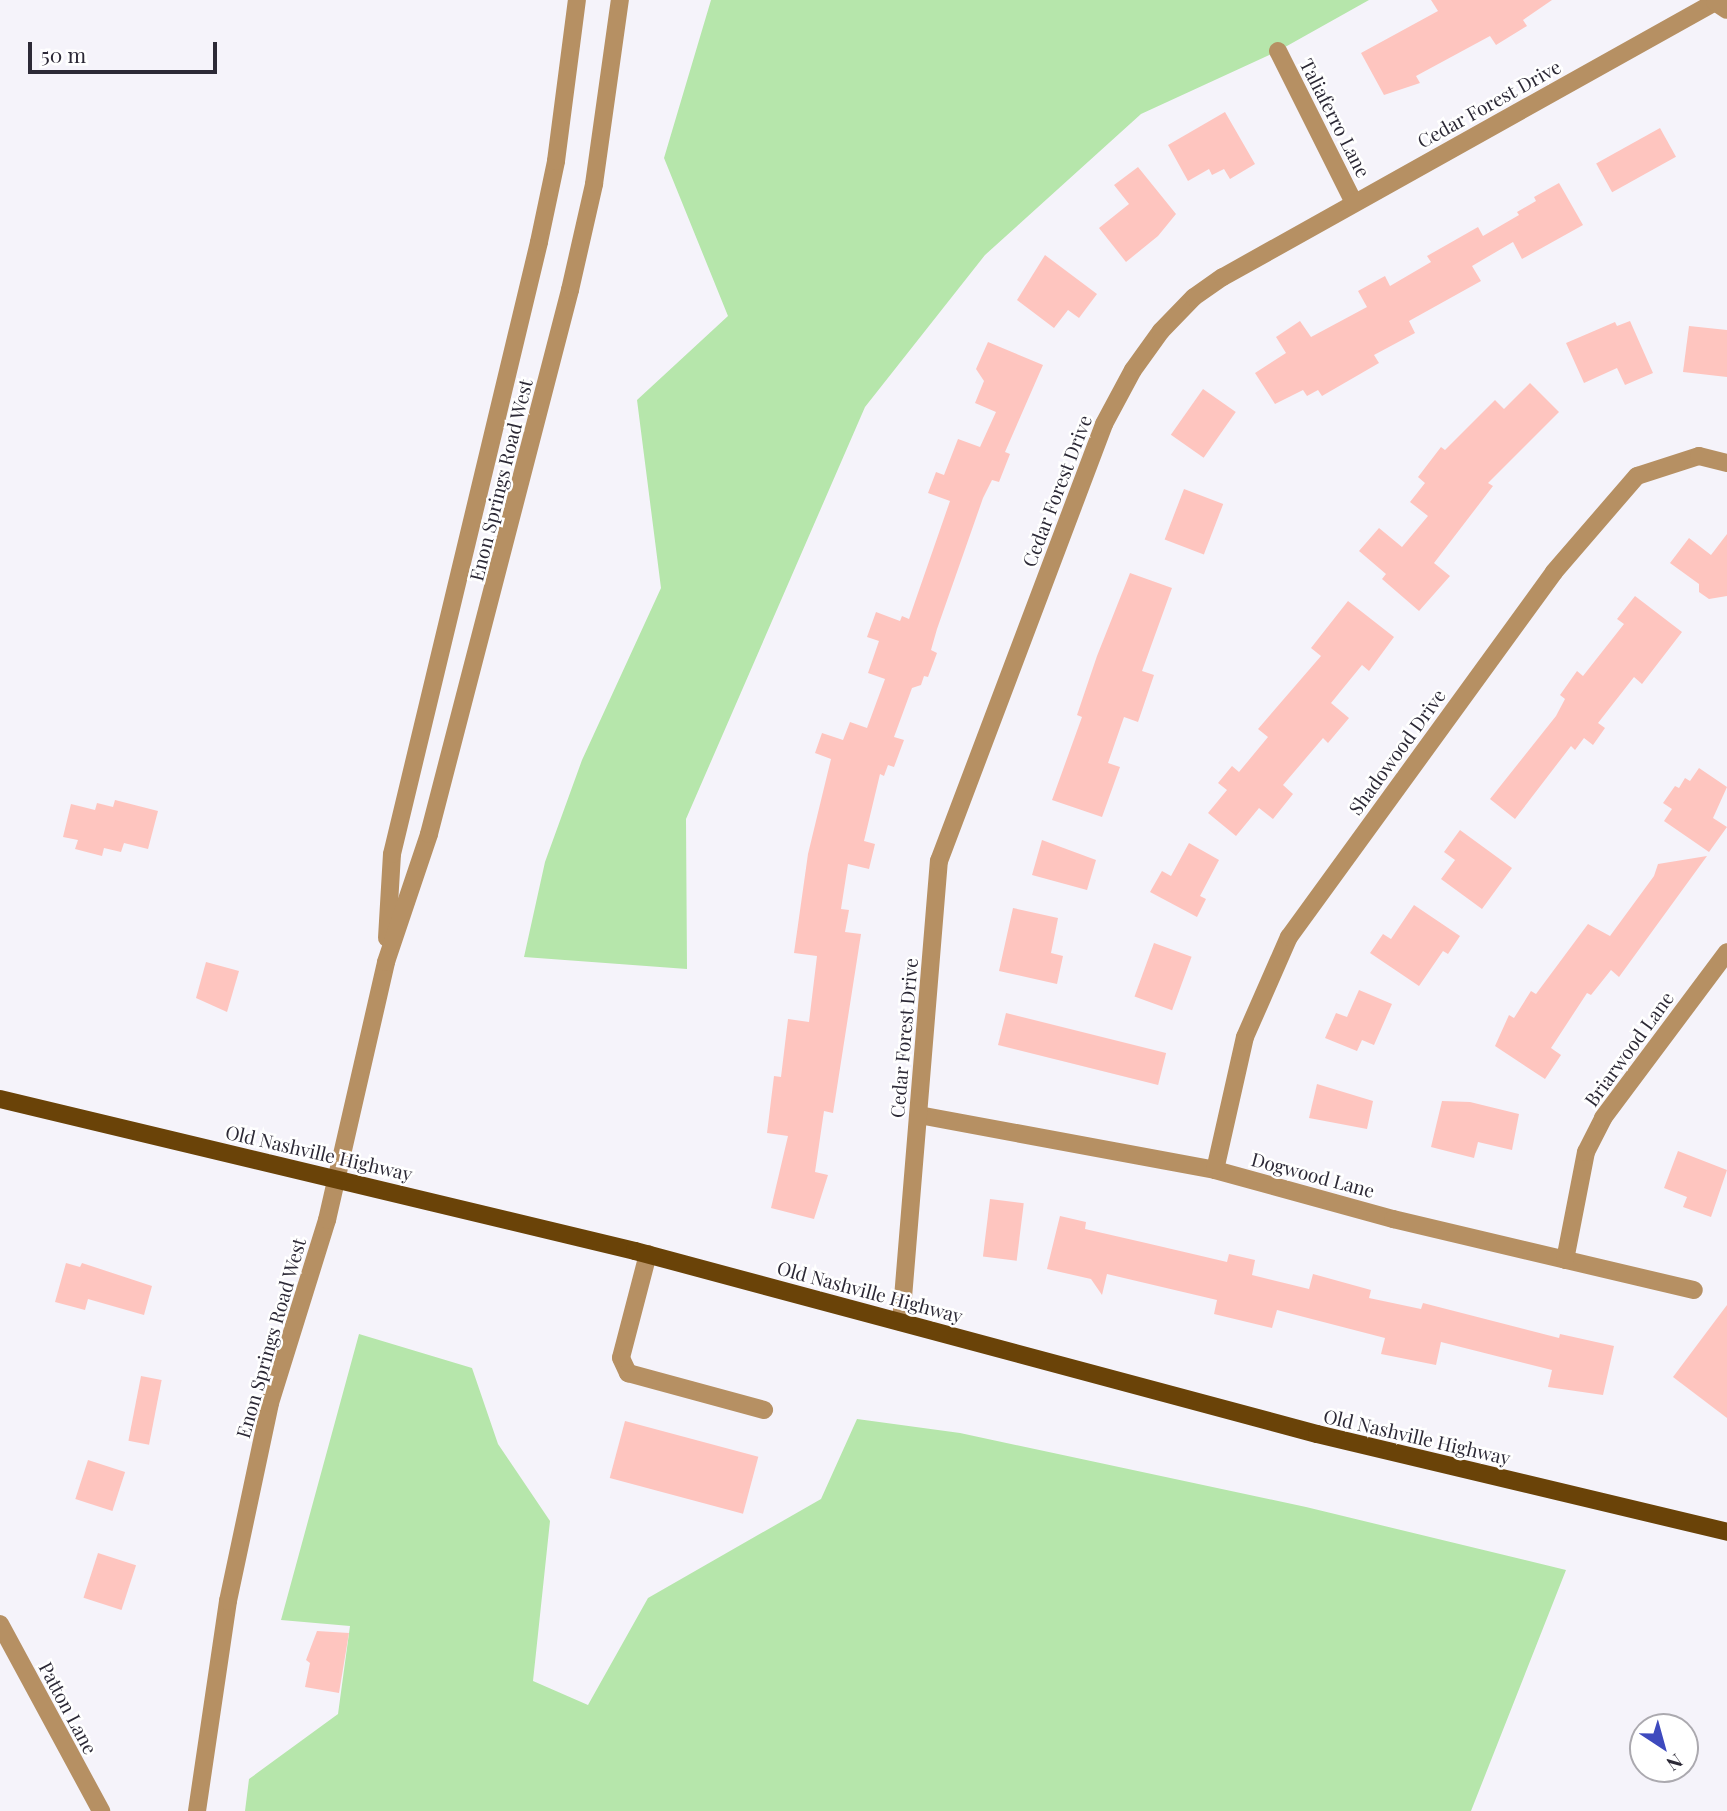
<!DOCTYPE html>
<html>
<head>
<meta charset="utf-8">
<style>
  body { margin:0 }
  #map { position:relative; width:1727px; height:1811px; overflow:hidden; background:#f5f3fa; font-family:"Playfair Display",serif }
  div>[style] { position:absolute }
  .green>* { inset:0; background:#b6e6ab }
  .building>* { inset:0; background:#fec5bf; transform-origin:0 0 }
  .minor>* { height:18px; margin:-9px; padding:0 9px; transform-origin:9px; border-radius:9px; background:#b69063 }
  .major>* { height:18px; margin:-9px; padding:0 9px; transform-origin:9px; border-radius:9px; background:#6a4308 }
  span { translate:-50% -50%; white-space:nowrap; text-align:center; line-height:1.15; -webkit-text-stroke:5px #fff; paint-order:stroke }
  .street-label { font-size:19px; color:#2c2936 }
  .north { position:absolute; left:1629px; top:1713px; width:70px; height:70px; box-sizing:border-box; background:#fff; border:2px solid #aba9af; border-radius:50%; rotate:144deg; font-size:19px; font-weight:700; line-height:28px; text-align:center; color:#2c2936 }
  .north::after { content:''; display:block; margin:auto; width:24px; height:32px; background:#3e4abe; clip-path:polygon(50% 0,100% 100%,50% 72%,0 100%) }
  .scale { position:absolute; left:28px; top:42px; width:189px; height:32px; box-sizing:border-box; border:4px solid #2c2936; border-top:0; padding-left:9px; font-size:21px; line-height:24px; white-space:nowrap; color:#2c2936; -webkit-text-stroke:5px #fff; paint-order:stroke }
</style>
</head>
<body>
<div id="map">
  <div class="green">
    <i style="clip-path:polygon(711px 0,1369px 0,1278px 51px,1141px 114px,985px 255px,865px 407px,686px 819px,687px 969px,524px 957px,545px 862px,582px 760px,661px 588px,637px 400px,728px 316px,664px 158px)"></i>
    <i style="clip-path:polygon(359px 1334px,472px 1368px,498px 1444px,550px 1521px,533px 1681px,588px 1705px,648px 1598px,821px 1499px,857px 1419px,960px 1433px,1306px 1507px,1566px 1570px,1471px 1811px,245px 1811px,249px 1779px,338px 1714px,350px 1626px,281px 1620px)"></i>
  </div>
  <div class="building">
    <i style="clip-path:polygon(1431px 0,1552px 0,1523px 20px,1527px 26px,1496px 45px,1490px 36px,1416px 76px,1420px 83px,1384px 95px,1361px 53px,1438px 11px)"></i>
    <i style="clip-path:polygon(1225px 112px,1255px 164px,1230px 179px,1224px 169px,1212px 175px,1209px 169px,1188px 181px,1168px 145px)"></i>
    <i style="left:1660px;top:128px;width:33px;height:73px;rotate:61deg"></i>
    <i style="clip-path:polygon(1138px 167px,1176px 214px,1158px 236px,1126px 262px,1099px 228px,1129px 204px,1114px 185px)"></i>
    <i style="clip-path:polygon(1559px 183px,1583px 225px,1522px 259px,1513px 242px,1472px 266px,1481px 281px,1409px 321px,1415px 333px,1374px 355px,1379px 363px,1322px 396px,1318px 390px,1307px 396px,1303px 390px,1275px 404px,1255px 373px,1286px 353px,1276px 337px,1300px 321px,1311px 337px,1367px 307px,1358px 291px,1385px 276px,1390px 286px,1431px 262px,1427px 256px,1478px 227px,1483px 236px,1519px 215px,1517px 212px,1536px 201px,1534px 197px)"></i>
    <i style="clip-path:polygon(1045px 255px,1097px 294px,1079px 318px,1068px 310px,1054px 328px,1017px 300px)"></i>
    <i style="clip-path:polygon(1630px 321px,1653px 373px,1625px 385px,1617px 368px,1584px 383px,1566px 343px,1615px 322px,1617px 326px)"></i>
    <i style="clip-path:polygon(1689px 326px,1727px 330px,1727px 377px,1683px 372px)"></i>
    <i style="clip-path:polygon(988px 342px,1043px 365px,1005px 452px,1010px 454px,999px 482px,992px 480px,983px 498px,937px 629px,931px 650px,937px 653px,928px 677px,924px 676px,921px 685px,912px 688px,894px 737px,904px 740px,894px 767px,888px 765px,884px 776px,880px 774px,864px 841px,875px 844px,869px 869px,848px 864px,841px 909px,849px 910px,845px 932px,861px 934px,833px 1113px,824px 1111px,815px 1172px,828px 1175px,814px 1219px,771px 1208px,788px 1136px,767px 1133px,774px 1076px,781px 1077px,788px 1019px,809px 1022px,817px 956px,794px 953px,808px 854px,831px 759px,815px 753px,822px 733px,843px 740px,850px 722px,867px 728px,885px 679px,868px 673px,879px 641px,867px 637px,876px 612px,900px 621px,902px 616px,909px 619px,950px 501px,928px 493px,936px 472px,944px 475px,958px 439px,980px 447px,996px 412px,975px 403px,984px 381px,976px 369px)"></i>
    <i style="clip-path:polygon(1530px 383px,1559px 412px,1488px 483px,1493px 486px,1434px 563px,1450px 576px,1419px 611px,1382px 579px,1386px 574px,1359px 551px,1379px 528px,1402px 547px,1428px 516px,1410px 502px,1425px 483px,1418px 477px,1441px 447px,1445px 450px,1495px 400px,1504px 409px)"></i>
    <i style="left:1203px;top:389px;width:40px;height:56px;rotate:35deg"></i>
    <i style="left:1184px;top:489px;width:42px;height:54px;rotate:21deg"></i>
    <i style="clip-path:polygon(1727px 534px,1727px 596px,1709px 599px,1699px 592px,1699px 584px,1670px 563px,1689px 538px,1711px 555px)"></i>
    <i style="clip-path:polygon(1130px 573px,1172px 588px,1142px 671px,1154px 675px,1138px 722px,1124px 717px,1108px 763px,1120px 767px,1102px 817px,1052px 800px,1082px 717px,1077px 715px,1097px 656px)"></i>
    <i style="clip-path:polygon(1635px 596px,1682px 632px,1642px 684px,1634px 677px,1598px 723px,1605px 728px,1593px 745px,1584px 738px,1575px 750px,1571px 746px,1515px 819px,1490px 799px,1556px 716px,1565px 699px,1560px 695px,1577px 671px,1583px 676px,1624px 624px,1617px 619px)"></i>
    <i style="clip-path:polygon(1348px 601px,1394px 637px,1369px 671px,1362px 665px,1331px 703px,1349px 718px,1328px 743px,1323px 738px,1283px 785px,1293px 794px,1273px 819px,1259px 808px,1236px 836px,1208px 813px,1227px 790px,1218px 783px,1232px 766px,1239px 772px,1268px 737px,1258px 729px,1321px 656px,1311px 648px)"></i>
    <i style="clip-path:polygon(1699px 768px,1727px 787px,1713px 818px,1727px 827px,1709px 852px,1664px 821px,1672px 809px,1663px 803px,1675px 786px,1679px 788px,1685px 778px,1690px 781px)"></i>
    <i style="clip-path:polygon(115px 800px,158px 811px,148px 849px,124px 843px,121px 852px,104px 848px,102px 856px,75px 849px,78px 840px,63px 837px,71px 804px,95px 810px,97px 803px,113px 807px)"></i>
    <i style="clip-path:polygon(1460px 830px,1512px 868px,1482px 909px,1441px 879px,1455px 860px,1444px 852px)"></i>
    <i style="clip-path:polygon(1042px 840px,1096px 860px,1087px 890px,1032px 875px)"></i>
    <i style="clip-path:polygon(1189px 843px,1219px 860px,1200px 896px,1206px 899px,1197px 917px,1150px 892px,1162px 871px,1171px 876px)"></i>
    <i style="clip-path:polygon(1707px 856px,1619px 977px,1611px 970px,1591px 995px,1587px 993px,1551px 1048px,1561px 1055px,1545px 1079px,1495px 1046px,1509px 1015px,1514px 1018px,1531px 991px,1536px 994px,1588px 924px,1610px 936px,1654px 876px,1658px 864px)"></i>
    <i style="clip-path:polygon(1414px 905px,1460px 936px,1448px 954px,1443px 951px,1419px 986px,1370px 953px,1383px 934px,1391px 939px)"></i>
    <i style="clip-path:polygon(1013px 908px,1058px 918px,1051px 953px,1063px 956px,1057px 984px,999px 971px)"></i>
    <i style="left:1154px;top:943px;width:40px;height:57px;rotate:20deg"></i>
    <i style="clip-path:polygon(206px 962px,239px 971px,227px 1012px,196px 998px)"></i>
    <i style="clip-path:polygon(1359px 990px,1392px 1004px,1374px 1045px,1362px 1040px,1357px 1051px,1325px 1038px,1336px 1013px,1347px 1017px)"></i>
    <i style="left:1006px;top:1013px;width:165px;height:33px;rotate:14deg"></i>
    <i style="clip-path:polygon(1317px 1084px,1373px 1101px,1367px 1129px,1309px 1118px)"></i>
    <i style="clip-path:polygon(1442px 1101px,1470px 1102px,1519px 1114px,1512px 1150px,1478px 1142px,1474px 1158px,1431px 1147px)"></i>
    <i style="clip-path:polygon(1678px 1151px,1727px 1170px,1711px 1217px,1683px 1207px,1687px 1197px,1664px 1188px)"></i>
    <i style="left:990px;top:1199px;width:34px;height:58px;rotate:7deg"></i>
    <i style="clip-path:polygon(1060px 1216px,1086px 1222px,1085px 1229px,1146px 1243px,1227px 1262px,1229px 1254px,1255px 1260px,1252px 1275px,1309px 1289px,1313px 1274px,1371px 1290px,1369px 1298px,1421px 1309px,1423px 1303px,1559px 1338px,1560px 1334px,1614px 1346px,1603px 1395px,1548px 1387px,1552px 1370px,1441px 1342px,1436px 1365px,1381px 1354px,1385px 1338px,1277px 1310px,1272px 1328px,1214px 1314px,1217px 1300px,1107px 1274px,1102px 1295px,1091px 1279px,1047px 1269px)"></i>
    <i style="clip-path:polygon(66px 1263px,80px 1267px,82px 1263px,152px 1286px,144px 1315px,88px 1299px,85px 1310px,55px 1302px)"></i>
    <i style="clip-path:polygon(1727px 1305px,1727px 1418px,1673px 1377px)"></i>
    <i style="left:141px;top:1376px;width:21px;height:66px;rotate:11deg"></i>
    <i style="left:625px;top:1421px;width:138px;height:59px;rotate:15deg"></i>
    <i style="left:88px;top:1460px;width:39px;height:41px;rotate:18deg"></i>
    <i style="left:98px;top:1553px;width:40px;height:47px;rotate:18deg"></i>
    <i style="clip-path:polygon(317px 1631px,349px 1633px,339px 1693px,305px 1687px,310px 1663px,306px 1660px)"></i>
  </div>
  <div class="minor">
    <i style="left:1278px;top:51px;width:170px;rotate:63.4deg"></i>
    <i style="left:387px;top:938px;width:84px;rotate:-86.6deg"></i>
    <i style="left:392px;top:854px;width:629px;rotate:-76.49deg"></i>
    <i style="left:539px;top:242px;width:83px;rotate:-78.1deg"></i>
    <i style="left:556px;top:161px;width:162px;rotate:-82.6deg"></i>
    <i style="left:919px;top:1115px;width:301px;rotate:10.5deg"></i>
    <i style="left:1215px;top:1170px;width:185px;rotate:15.4deg"></i>
    <i style="left:1393px;top:1219px;width:309px;rotate:13.3deg"></i>
    <i style="left:1215px;top:1170px;width:136px;rotate:-77.3deg"></i>
    <i style="left:1245px;top:1037px;width:109px;rotate:-66.3deg"></i>
    <i style="left:1289px;top:937px;width:451px;rotate:-54deg"></i>
    <i style="left:1554px;top:572px;width:127px;rotate:-49.2deg"></i>
    <i style="left:1637px;top:476px;width:65px;rotate:-17.9deg"></i>
    <i style="left:1699px;top:456px;width:29px;rotate:14deg"></i>
    <i style="left:648px;top:1254px;width:107px;rotate:104.6deg"></i>
    <i style="left:621px;top:1358px;width:17px;rotate:65deg"></i>
    <i style="left:628px;top:1373px;width:141px;rotate:15.2deg"></i>
    <i style="left:1565px;top:1260px;width:110px;rotate:-79deg"></i>
    <i style="left:1586px;top:1152px;width:38px;rotate:-63deg"></i>
    <i style="left:1603px;top:1118px;width:207px;rotate:-53.2deg"></i>
    <i style="left:901px;top:1322px;width:463px;rotate:-85.3deg"></i>
    <i style="left:939px;top:861px;width:467px;rotate:-69.3deg"></i>
    <i style="left:1104px;top:424px;width:61px;rotate:-61.8deg"></i>
    <i style="left:1133px;top:370px;width:48px;rotate:-54.3deg"></i>
    <i style="left:1161px;top:331px;width:47px;rotate:-45.9deg"></i>
    <i style="left:1194px;top:297px;width:35px;rotate:-35deg"></i>
    <i style="left:1223px;top:277px;width:564px;rotate:-29.2deg"></i>
    <i style="left:1715px;top:2px;width:14px;rotate:34deg"></i>
    <i style="left:0;top:1624px;width:213px;rotate:61.6deg"></i>
    <i style="left:197px;top:1811px;width:212px;rotate:-81.6deg"></i>
    <i style="left:228px;top:1601px;width:202px;rotate:-78deg"></i>
    <i style="left:270px;top:1403px;width:192px;rotate:-72.7deg"></i>
    <i style="left:327px;top:1220px;width:265px;rotate:-77.1deg"></i>
    <i style="left:386px;top:962px;width:135px;rotate:-71.4deg"></i>
    <i style="left:429px;top:834px;width:562px;rotate:-75.47deg"></i>
    <i style="left:570px;top:290px;width:109px;rotate:-77.2deg"></i>
    <i style="left:594px;top:184px;width:186px;rotate:-82deg"></i>
  </div>
  <div class="major">
    <i style="left:0;top:1099px;width:653px;rotate:13.46deg"></i>
    <i style="left:635px;top:1251px;width:706px;rotate:15.02deg"></i>
    <i style="left:1317px;top:1434px;width:422px;rotate:13.4deg"></i>
  </div>
  <div class="street-label">
    <span style="left:1489px;top:104px;rotate:-29deg">Cedar Forest Drive</span>
    <span style="left:1335px;top:118px;rotate:63deg">Taliaferro Lane</span>
    <span style="left:501px;top:480px;rotate:-76deg">Enon Springs Road West</span>
    <span style="left:1057px;top:491px;rotate:-69deg">Cedar Forest Drive</span>
    <span style="left:1397px;top:752px;rotate:-54deg">Shadowood Drive</span>
    <span style="left:904px;top:1038px;rotate:-85deg">Cedar Forest Drive</span>
    <span style="left:1629px;top:1049px;rotate:-54deg">Briarwood Lane</span>
    <span style="left:319px;top:1153px;rotate:13deg">Old Nashville Highway</span>
    <span style="left:1313px;top:1175px;rotate:15deg">Dogwood Lane</span>
    <span style="left:870px;top:1292px;rotate:15deg">Old Nashville Highway</span>
    <span style="left:271px;top:1338px;rotate:-74deg">Enon Springs Road West</span>
    <span style="left:1417px;top:1437px;rotate:13deg">Old Nashville Highway</span>
    <span style="left:68px;top:1708px;rotate:62deg">Patton Lane</span>
  </div>
  <div class="north">N</div>
  <div class="scale">50 m</div>
</div>
</body>
</html>
